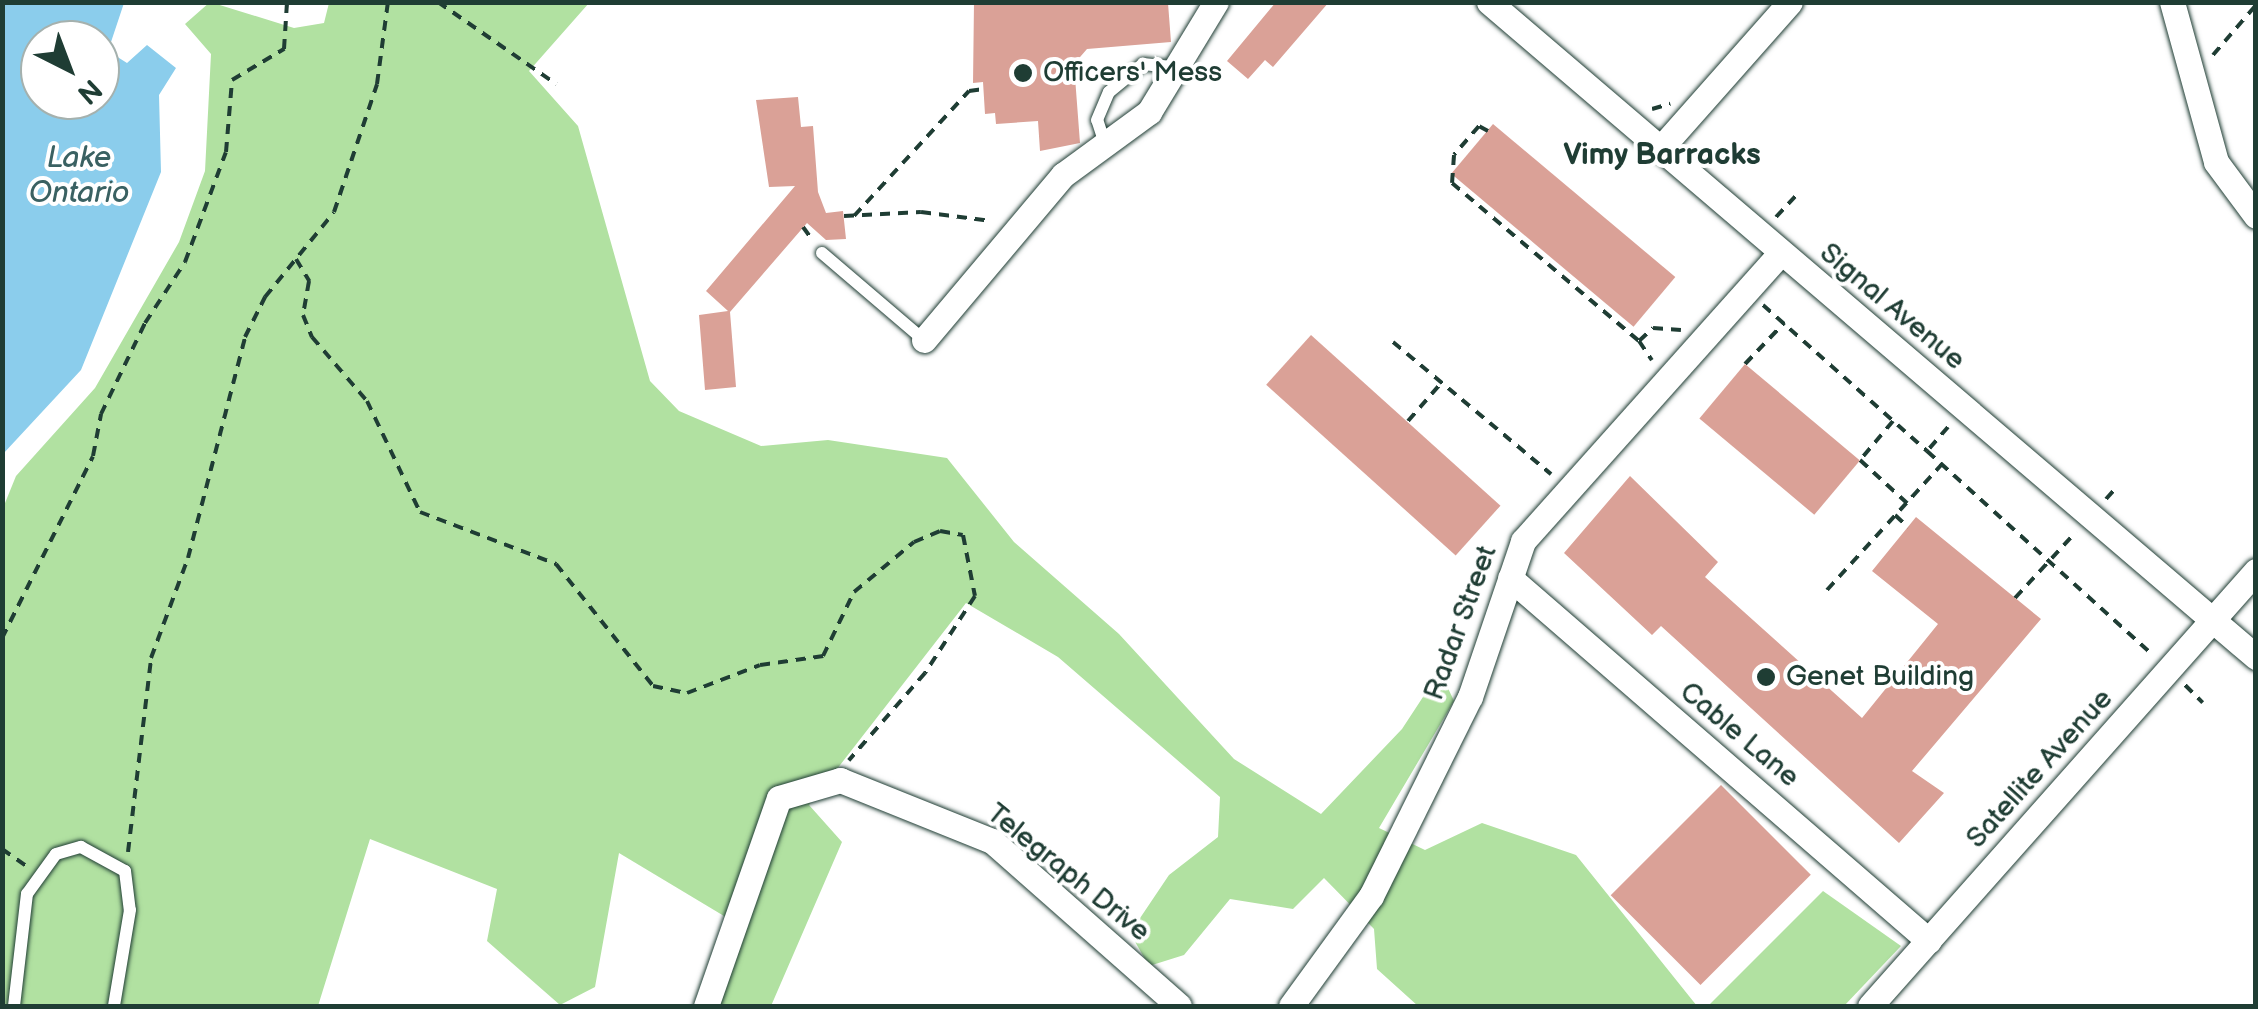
<!DOCTYPE html>
<html>
<head>
<meta charset="utf-8">
<style>
  body { margin:0 }
  #map { position:relative; width:2258px; height:1009px; overflow:hidden; background:#fff; font-family:"Balsamiq Sans",sans-serif }
  div>[style] { position:absolute }
  .green>* { inset:0; background:#b1e1a1 }
  .water>* { inset:0; background:#8bcdec }
  .building>* { inset:0; background:#daa197; transform-origin:0 0 }
  .path>* { height:4px; margin-top:-2px; transform-origin:0; background:repeating-linear-gradient(90deg,#1f3d34 0 10px,transparent 0 18px) }
  .roads { filter:drop-shadow(0 0 2px #1f3d34) drop-shadow(0 0 2px #1f3d34) }
  .lane>* { height:12px; margin:-6px; padding:0 6px; transform-origin:6px; border-radius:6px; background:#fff }
  .street>* { height:25px; margin:-12.5px; padding:0 12.5px; transform-origin:12.5px; border-radius:12.5px; background:#fff }
  .dots>* { width:28px; height:28px; translate:-50% -50%; box-sizing:border-box; border:5px solid #fff; border-radius:50% }
  span { translate:-50% -50%; white-space:nowrap; text-align:center; line-height:1.15; -webkit-text-stroke:8px #fff; paint-order:stroke }
  .poi-label { font-size:28px; color:#1f3d34 }
  .left { translate:0 -50%; text-align:left }
  .street-label { font-size:28px; color:#1f3d34 }
  .neighbourhood-label { font-size:30px; color:#1f3d34; font-weight:700 }
  .water-label { font-size:30px; color:#3a6162; font-style:italic }
  .frame { position:absolute; inset:0; border:5px solid #1f3d34; pointer-events:none }
  .north { position:absolute; left:20px; top:20px; width:100px; height:100px; box-sizing:border-box; background:#fff; border:2px solid #a5b1ae; border-radius:50%; rotate:138deg; font-size:28px; font-weight:700; line-height:40px; text-align:center; color:#1f3d34 }
  .north::after { content:''; display:block; margin:auto; width:35px; height:45px; background:#1f3d34; clip-path:polygon(50% 0,100% 100%,50% 72%,0 100%) }
</style>
</head>
<body>
<div id="map">
  <div class="green">
    <i style="clip-path:polygon(210px 2px,294px 28px,324px 23px,329px 3px,589px 3px,529px 71px,578px 126px,650px 381px,679px 411px,761px 446px,828px 440px,947px 458px,1014px 542px,1119px 634px,1234px 759px,1321px 814px,1402px 729px,1440px 671px,1454px 701px,1379px 828px,1425px 850px,1482px 823px,1576px 855px,1697px 1006px,1418px 1006px,1377px 969px,1374px 929px,1324px 878px,1293px 909px,1230px 899px,1184px 955px,1149px 966px,1130px 933px,1169px 875px,1218px 837px,1220px 797px,1058px 657px,966px 603px,809px 805px,842px 842px,771px 1006px,720px 1006px,734px 922px,619px 853px,595px 987px,560px 1005px,487px 941px,497px 889px,370px 839px,318px 1006px,3px 1006px,3px 508px,16px 476px,95px 388px,179px 242px,205px 171px,211px 54px,185px 24px)"></i>
    <i style="clip-path:polygon(1823px 891px,1901px 946px,1844px 1006px,1708px 1006px)"></i>
  </div>
  <div class="water">
    <i style="clip-path:polygon(evenodd,3px 2px,124px 3px,108px 51px,127px 63px,147px 45px,176px 68px,159px 95px,161px 172px,81px 370px,3px 454px,3px 2px,40px 40px,100px 40px,100px 100px,40px 100px,40px 40px)"></i>
  </div>
  <div class="building">
    <i style="clip-path:polygon(974px 2px,1168px 3px,1171px 42px,1087px 49px,1074px 64px,1080px 143px,1040px 151px,1038px 121px,996px 124px,995px 113px,985px 114px,983px 82px,973px 83px)"></i>
    <i style="clip-path:polygon(1276px 2px,1329px 2px,1273px 67px,1265px 60px,1248px 79px,1227px 61px)"></i>
    <i style="clip-path:polygon(798px 97px,801px 127px,813px 126px,818px 192px,826px 213px,843px 211px,846px 239px,826px 240px,807px 223px,730px 312px,736px 387px,705px 390px,699px 315px,728px 311px,706px 291px,795px 186px,769px 187px,756px 100px)"></i>
    <i style="left:1493px;top:124px;width:238px;height:65px;rotate:40deg"></i>
    <i style="left:1311px;top:335px;width:255px;height:67px;rotate:42deg"></i>
    <i style="left:1745px;top:364px;width:150px;height:71px;rotate:40deg"></i>
    <i style="clip-path:polygon(1630px 476px,1718px 562px,1705px 577px,1862px 718px,1938px 624px,1872px 571px,1916px 517px,2041px 619px,1912px 771px,1944px 793px,1899px 843px,1661px 626px,1652px 635px,1564px 553px)"></i>
    <i style="left:1721px;top:785px;width:127px;height:156px;rotate:45deg"></i>
  </div>
  <div class="path">
    <i style="left:438px;top:2px;width:144px;rotate:34.8deg"></i>
    <i style="left:2213px;top:55px;width:66px;rotate:-49.3deg"></i>
    <i style="left:1652px;top:109px;width:19px;rotate:-16deg"></i>
    <i style="left:1488px;top:131px;width:10px;rotate:-151deg"></i>
    <i style="left:1479px;top:126px;width:38px;rotate:131deg"></i>
    <i style="left:1454px;top:155px;width:28px;rotate:94deg"></i>
    <i style="left:1452px;top:183px;width:245px;rotate:40.2deg"></i>
    <i style="left:1639px;top:341px;width:19px;rotate:-43deg"></i>
    <i style="left:1653px;top:328px;width:28px;rotate:4deg"></i>
    <i style="left:844px;top:216px;width:77px;rotate:-3deg"></i>
    <i style="left:921px;top:212px;width:71px;rotate:7.3deg"></i>
    <i style="left:854px;top:216px;width:170px;rotate:-47.4deg"></i>
    <i style="left:969px;top:91px;width:15px;rotate:-8deg"></i>
    <i style="left:1776px;top:217px;width:34px;rotate:-47deg"></i>
    <i style="left:803px;top:227px;width:17px;rotate:54deg"></i>
    <i style="left:296px;top:259px;width:26px;rotate:59deg"></i>
    <i style="left:309px;top:281px;width:35px;rotate:100deg"></i>
    <i style="left:303px;top:315px;width:24px;rotate:68deg"></i>
    <i style="left:312px;top:337px;width:84px;rotate:49.3deg"></i>
    <i style="left:367px;top:401px;width:123px;rotate:64.5deg"></i>
    <i style="left:420px;top:512px;width:146px;rotate:20.9deg"></i>
    <i style="left:556px;top:564px;width:156px;rotate:51.5deg"></i>
    <i style="left:653px;top:686px;width:35px;rotate:12deg"></i>
    <i style="left:687px;top:693px;width:78px;rotate:-21deg"></i>
    <i style="left:760px;top:665px;width:64px;rotate:-8.1deg"></i>
    <i style="left:823px;top:656px;width:71px;rotate:-64.2deg"></i>
    <i style="left:854px;top:592px;width:78px;rotate:-39.8deg"></i>
    <i style="left:914px;top:542px;width:28px;rotate:-23deg"></i>
    <i style="left:940px;top:531px;width:23px;rotate:10deg"></i>
    <i style="left:963px;top:535px;width:62px;rotate:78.9deg"></i>
    <i style="left:975px;top:596px;width:92px;rotate:123deg"></i>
    <i style="left:925px;top:673px;width:116px;rotate:131.1deg"></i>
    <i style="left:1763px;top:305px;width:220px;rotate:41.7deg"></i>
    <i style="left:1639px;top:341px;width:23px;rotate:56deg"></i>
    <i style="left:1393px;top:342px;width:206px;rotate:39.9deg"></i>
    <i style="left:1745px;top:364px;width:57px;rotate:-46.4deg"></i>
    <i style="left:1408px;top:421px;width:52px;rotate:-48.9deg"></i>
    <i style="left:1893px;top:421px;width:51px;rotate:130.2deg"></i>
    <i style="left:1860px;top:460px;width:64px;rotate:42.5deg"></i>
    <i style="left:1948px;top:427px;width:32px;rotate:131deg"></i>
    <i style="left:1927px;top:451px;width:304px;rotate:42.1deg"></i>
    <i style="left:2106px;top:499px;width:15px;rotate:-48deg"></i>
    <i style="left:1895px;top:515px;width:18px;rotate:43deg"></i>
    <i style="left:1827px;top:590px;width:171px;rotate:-47.6deg"></i>
    <i style="left:2015px;top:598px;width:90px;rotate:-47.3deg"></i>
    <i style="left:2px;top:638px;width:203px;rotate:-63.4deg"></i>
    <i style="left:93px;top:456px;width:43px;rotate:-79.2deg"></i>
    <i style="left:101px;top:414px;width:101px;rotate:-64.2deg"></i>
    <i style="left:145px;top:323px;width:73px;rotate:-56.7deg"></i>
    <i style="left:185px;top:262px;width:117px;rotate:-69.6deg"></i>
    <i style="left:226px;top:152px;width:72px;rotate:-85.2deg"></i>
    <i style="left:232px;top:80px;width:61px;rotate:-30.8deg"></i>
    <i style="left:284px;top:49px;width:47px;rotate:-86.3deg"></i>
    <i style="left:2185px;top:685px;width:25px;rotate:45deg"></i>
    <i style="left:2px;top:849px;width:29px;rotate:35deg"></i>
    <i style="left:128px;top:852px;width:195px;rotate:-83.2deg"></i>
    <i style="left:151px;top:658px;width:107px;rotate:-69.7deg"></i>
    <i style="left:188px;top:558px;width:228px;rotate:-75.5deg"></i>
    <i style="left:245px;top:337px;width:45px;rotate:-63.4deg"></i>
    <i style="left:265px;top:297px;width:109px;rotate:-50.9deg"></i>
    <i style="left:334px;top:212px;width:135px;rotate:-71.4deg"></i>
    <i style="left:377px;top:84px;width:83px;rotate:-82.4deg"></i>
  </div>
  <div class="roads">
    <div class="lane">
      <i style="left:1106px;top:147px;width:28px;rotate:-108deg"></i>
      <i style="left:1097px;top:120px;width:30px;rotate:-67deg"></i>
      <i style="left:1109px;top:92px;width:44px;rotate:-39.5deg"></i>
      <i style="left:1143px;top:64px;width:31px;rotate:6deg"></i>
      <i style="left:822px;top:253px;width:134px;rotate:40.5deg"></i>
      <i style="left:14px;top:1006px;width:113px;rotate:-83.4deg"></i>
      <i style="left:27px;top:894px;width:49px;rotate:-54.1deg"></i>
      <i style="left:56px;top:854px;width:26px;rotate:-16deg"></i>
      <i style="left:81px;top:847px;width:50px;rotate:28.6deg"></i>
      <i style="left:125px;top:871px;width:39px;rotate:83deg"></i>
      <i style="left:130px;top:910px;width:97px;rotate:99.5deg"></i>
    </div>
    <div class="street">
      <i style="left:1489px;top:2px;width:1009px;rotate:40.5deg"></i>
      <i style="left:2172px;top:2px;width:166px;rotate:74.6deg"></i>
      <i style="left:2216px;top:162px;width:67px;rotate:53.5deg"></i>
      <i style="left:1660px;top:149px;width:196px;rotate:-48.5deg"></i>
      <i style="left:924px;top:340px;width:216px;rotate:-49.9deg"></i>
      <i style="left:1063px;top:175px;width:107px;rotate:-36.2deg"></i>
      <i style="left:1149px;top:112px;width:129px;rotate:-58.7deg"></i>
      <i style="left:1510px;top:578px;width:554px;rotate:40.9deg"></i>
      <i style="left:706px;top:1006px;width:220px;rotate:-70.7deg"></i>
      <i style="left:779px;top:798px;width:64px;rotate:-16.4deg"></i>
      <i style="left:840px;top:780px;width:164px;rotate:21.9deg"></i>
      <i style="left:992px;top:841px;width:249px;rotate:41.4deg"></i>
      <i style="left:1291px;top:1006px;width:136px;rotate:-54deg"></i>
      <i style="left:1371px;top:896px;width:222px;rotate:-63.6deg"></i>
      <i style="left:1470px;top:697px;width:165px;rotate:-71.2deg"></i>
      <i style="left:1523px;top:541px;width:387px;rotate:-48.2deg"></i>
      <i style="left:1870px;top:1006px;width:582px;rotate:-48.42deg"></i>
    </div>
  </div>
  <div class="dots">
    <i style="left:1023px;top:73px;background:#1f3d34"></i>
    <i style="left:1766px;top:677px;background:#1f3d34"></i>
  </div>
  <div class="poi-label">
    <span class="left" style="left:1043px;top:73px">Officers' Mess</span>
    <span class="left" style="left:1786px;top:677px">Genet Building</span>
  </div>
  <div class="street-label">
    <span style="left:1892px;top:307px;rotate:40deg">Signal Avenue</span>
    <span style="left:1461px;top:623px;rotate:-70deg">Radar Street</span>
    <span style="left:1739px;top:735px;rotate:40deg">Cable Lane</span>
    <span style="left:2040px;top:769px;rotate:-48deg">Satellite Avenue</span>
    <span style="left:1068px;top:873px;rotate:39deg">Telegraph Drive</span>
  </div>
  <div class="neighbourhood-label">
    <span style="left:1662px;top:155px">Vimy Barracks</span>
  </div>
  <div class="water-label">
    <span style="left:79px;top:175px">Lake<br>Ontario</span>
  </div>
  <div class="frame"></div>
  <div class="north">N</div>
</div>
</body>
</html>
